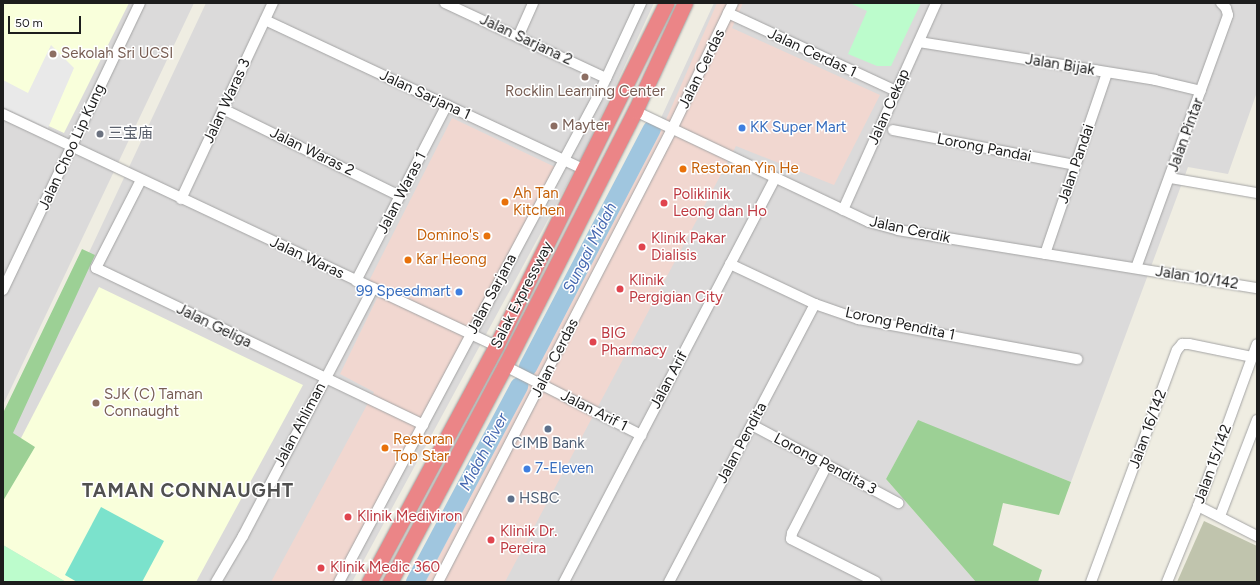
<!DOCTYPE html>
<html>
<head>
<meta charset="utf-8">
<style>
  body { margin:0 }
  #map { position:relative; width:1260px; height:585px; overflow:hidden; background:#efede2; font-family:Figtree,"Noto Sans SC",sans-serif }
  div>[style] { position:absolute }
  .residential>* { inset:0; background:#dbdada }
  .commercial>* { inset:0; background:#f1d7d0 }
  .education>* { inset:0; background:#f9ffdb }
  .construction>* { inset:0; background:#c0c4ad }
  .forest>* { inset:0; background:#9cd095 }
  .park>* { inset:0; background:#bcfccc }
  .pitch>* { inset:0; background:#7be2cc }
  .parking>* { inset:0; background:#e9e9e9 }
  .river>* { height:18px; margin:-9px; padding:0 9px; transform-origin:9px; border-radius:9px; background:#a0c6df }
  .roads { filter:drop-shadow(0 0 1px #a4a4a4) drop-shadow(0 0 1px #a4a4a4) }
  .minor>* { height:10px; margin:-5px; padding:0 5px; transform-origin:5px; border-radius:5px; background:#fff }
  .highway>* { height:15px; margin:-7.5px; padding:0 7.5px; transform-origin:7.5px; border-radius:7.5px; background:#eb8587 }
  .dots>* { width:11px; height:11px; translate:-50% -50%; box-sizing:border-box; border:2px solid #fff; border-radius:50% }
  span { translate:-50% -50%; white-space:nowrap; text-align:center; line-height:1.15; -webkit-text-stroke:3px #fff; paint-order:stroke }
  .street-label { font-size:15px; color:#1d1d1d }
  .education-label { font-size:15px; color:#785e54 }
  .left { translate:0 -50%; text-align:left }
  .shop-label { font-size:15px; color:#366cbe }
  .right { translate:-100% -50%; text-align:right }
  .worship-label { font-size:15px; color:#5b616d }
  .food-label { font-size:15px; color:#c56008 }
  .health-label { font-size:15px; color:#be3a42 }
  .service-label { font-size:15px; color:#4e5e75 }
  .water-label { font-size:16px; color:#4568b1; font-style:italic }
  .district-label { font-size:19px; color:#505050; font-weight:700; letter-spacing:1px }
  .frame { position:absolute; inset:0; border:4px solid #1d1d1d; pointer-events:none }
  .scale { position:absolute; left:8px; top:16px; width:73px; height:18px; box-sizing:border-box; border:2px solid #1d1d1d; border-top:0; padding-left:5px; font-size:12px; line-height:14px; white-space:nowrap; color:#1d1d1d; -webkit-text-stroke:3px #fff; paint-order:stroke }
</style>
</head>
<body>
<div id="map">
  <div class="residential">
    <i style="clip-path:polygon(3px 3px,194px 3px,3px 405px)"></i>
    <i style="clip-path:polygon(206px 3px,654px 3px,583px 155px,352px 582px,3px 582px,3px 448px,85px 261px)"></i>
    <i style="clip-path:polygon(714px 3px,1257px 3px,1257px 92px,1228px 174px,1188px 167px,1071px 482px,918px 421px,886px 479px,976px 582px,421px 582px,660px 120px)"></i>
  </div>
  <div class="commercial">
    <i style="clip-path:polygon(717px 3px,743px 3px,732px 28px,880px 95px,834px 185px,736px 146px,505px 582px,426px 582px,661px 131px)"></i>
    <i style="clip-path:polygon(452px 118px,555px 167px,340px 582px,271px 582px,374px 392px,340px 374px,382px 288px,369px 281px)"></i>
  </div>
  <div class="education">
    <i style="clip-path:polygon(3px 3px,129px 3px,64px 133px,3px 105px)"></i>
    <i style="clip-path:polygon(99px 287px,303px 385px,196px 582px,66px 582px,3px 545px,3px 473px)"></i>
  </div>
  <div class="construction">
    <i style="clip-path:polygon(1204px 521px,1257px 546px,1257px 582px,1177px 582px)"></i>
  </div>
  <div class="forest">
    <i style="clip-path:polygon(82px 249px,95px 255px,13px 433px,35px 447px,3px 501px,3px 413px)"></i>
    <i style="clip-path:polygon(918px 420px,1071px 482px,1059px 515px,1003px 503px,993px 545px,1042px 570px,1038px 582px,976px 582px,886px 479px)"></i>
  </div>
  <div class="park">
    <i style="clip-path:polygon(850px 3px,921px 3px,891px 66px,877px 66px,848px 54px,867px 11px)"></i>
    <i style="clip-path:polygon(3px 545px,66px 582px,3px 582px)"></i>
  </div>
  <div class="pitch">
    <i style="clip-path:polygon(101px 507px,164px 541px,142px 582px,77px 582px,65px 575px)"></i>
  </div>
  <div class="parking">
    <i style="clip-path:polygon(51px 45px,74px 68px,48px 128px,3px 107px,3px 80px,28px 93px)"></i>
  </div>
  <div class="river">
    <i style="left:528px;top:367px;width:268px;rotate:-62.5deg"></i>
    <i style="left:415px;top:582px;width:222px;rotate:-62deg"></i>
  </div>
  <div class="roads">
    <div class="minor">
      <i style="left:445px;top:3px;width:178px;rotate:25deg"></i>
      <i style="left:728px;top:13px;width:185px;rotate:24.9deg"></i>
      <i style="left:265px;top:20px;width:353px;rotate:25.1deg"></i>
      <i style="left:518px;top:37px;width:37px;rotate:-66deg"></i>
      <i style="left:919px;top:42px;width:239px;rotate:9.1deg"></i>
      <i style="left:1155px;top:80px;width:47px;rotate:13.4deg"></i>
      <i style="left:223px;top:109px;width:197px;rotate:26.2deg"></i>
      <i style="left:635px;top:111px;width:259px;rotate:25.4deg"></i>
      <i style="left:869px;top:222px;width:30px;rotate:15deg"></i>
      <i style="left:898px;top:230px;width:364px;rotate:9.2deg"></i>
      <i style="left:3px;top:114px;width:545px;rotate:25.2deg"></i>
      <i style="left:893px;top:130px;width:185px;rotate:10.9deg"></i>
      <i style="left:1170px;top:178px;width:88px;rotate:9.8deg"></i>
      <i style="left:141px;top:180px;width:99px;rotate:117.1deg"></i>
      <i style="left:96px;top:268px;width:363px;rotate:25.6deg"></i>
      <i style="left:181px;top:199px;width:217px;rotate:-64.9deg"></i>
      <i style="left:843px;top:210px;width:227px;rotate:-65.8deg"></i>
      <i style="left:1045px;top:254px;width:191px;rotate:-71.1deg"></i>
      <i style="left:730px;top:264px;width:94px;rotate:25.2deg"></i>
      <i style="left:815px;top:304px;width:46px;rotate:19.2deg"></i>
      <i style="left:858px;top:319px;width:223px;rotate:10.4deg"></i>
      <i style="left:1136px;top:268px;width:269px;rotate:-70deg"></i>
      <i style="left:1228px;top:15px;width:7px;rotate:-106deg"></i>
      <i style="left:1226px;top:8px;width:7px;rotate:-135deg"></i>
      <i style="left:356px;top:281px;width:198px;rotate:-62.7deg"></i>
      <i style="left:3px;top:290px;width:318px;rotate:-64.5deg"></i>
      <i style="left:505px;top:366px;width:153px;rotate:26.9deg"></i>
      <i style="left:752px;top:425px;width:166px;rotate:28.1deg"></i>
      <i style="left:827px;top:465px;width:76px;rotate:117.2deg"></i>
      <i style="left:792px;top:533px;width:6px;rotate:99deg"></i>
      <i style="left:791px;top:539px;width:95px;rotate:26.8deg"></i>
      <i style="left:1198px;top:506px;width:66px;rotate:27deg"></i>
      <i style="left:1220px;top:516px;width:103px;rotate:-68.9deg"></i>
      <i style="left:216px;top:582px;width:53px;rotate:-59.6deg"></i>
      <i style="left:243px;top:536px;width:280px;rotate:-62.3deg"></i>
      <i style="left:339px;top:582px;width:548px;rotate:-61.94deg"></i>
      <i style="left:597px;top:98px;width:105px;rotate:-65.1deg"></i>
      <i style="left:438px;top:582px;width:510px;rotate:-62.68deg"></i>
      <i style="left:672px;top:129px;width:140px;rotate:-64.2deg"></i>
      <i style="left:564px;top:582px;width:456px;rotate:-62.4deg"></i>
      <i style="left:669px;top:582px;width:314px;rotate:-62.3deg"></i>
      <i style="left:1091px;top:582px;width:247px;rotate:-69.7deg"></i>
      <i style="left:1177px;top:350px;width:8px;rotate:-50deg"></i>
      <i style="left:1182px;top:344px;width:7px"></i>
      <i style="left:1189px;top:344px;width:64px;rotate:11.7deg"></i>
      <i style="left:1167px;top:582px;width:82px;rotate:-67.8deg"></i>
      <i style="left:1198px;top:506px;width:172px;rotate:-70deg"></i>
    </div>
    <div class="highway">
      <i style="left:369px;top:582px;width:268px;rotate:-61.7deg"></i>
      <i style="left:496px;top:346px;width:383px;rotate:-63.6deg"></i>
      <i style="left:390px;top:582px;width:245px;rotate:-62deg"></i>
      <i style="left:505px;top:366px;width:286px;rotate:-63deg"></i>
      <i style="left:635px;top:111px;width:119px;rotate:-65.2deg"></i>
    </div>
  </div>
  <div class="dots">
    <i style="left:53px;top:54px;background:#8d6e63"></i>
    <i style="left:585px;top:77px;background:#8d6e63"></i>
    <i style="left:554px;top:126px;background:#8d6e63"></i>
    <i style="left:742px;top:128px;background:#3f7fe0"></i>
    <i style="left:100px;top:134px;background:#6b7280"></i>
    <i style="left:683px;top:169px;background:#e8710a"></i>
    <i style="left:505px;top:202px;background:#e8710a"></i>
    <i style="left:664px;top:203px;background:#e0444e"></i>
    <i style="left:487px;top:236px;background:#e8710a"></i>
    <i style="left:642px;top:247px;background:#e0444e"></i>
    <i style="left:408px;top:260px;background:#e8710a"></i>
    <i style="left:620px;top:289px;background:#e0444e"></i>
    <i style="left:459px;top:292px;background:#3f7fe0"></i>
    <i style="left:593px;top:342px;background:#e0444e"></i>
    <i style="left:96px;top:403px;background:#8d6e63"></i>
    <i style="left:548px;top:429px;background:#5c6f8a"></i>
    <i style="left:385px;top:448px;background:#e8710a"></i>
    <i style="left:527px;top:469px;background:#3f7fe0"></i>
    <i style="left:511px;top:499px;background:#5c6f8a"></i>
    <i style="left:348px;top:517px;background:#e0444e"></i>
    <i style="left:491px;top:540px;background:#e0444e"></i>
    <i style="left:321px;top:568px;background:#e0444e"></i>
  </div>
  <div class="street-label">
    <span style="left:526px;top:40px;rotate:25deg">Jalan Sarjana 2</span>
    <span style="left:812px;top:53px;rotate:25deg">Jalan Cerdas 1</span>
    <span style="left:1060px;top:65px;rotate:9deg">Jalan Bijak</span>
    <span style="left:702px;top:69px;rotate:-64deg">Jalan Cerdas</span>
    <span style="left:425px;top:95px;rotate:25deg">Jalan Sarjana 1</span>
    <span style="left:227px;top:101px;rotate:-65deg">Jalan Waras 3</span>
    <span style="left:889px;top:107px;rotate:-66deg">Jalan Cekap</span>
    <span style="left:1186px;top:135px;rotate:-70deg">Jalan Pintar</span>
    <span style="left:72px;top:147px;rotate:-65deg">Jalan Choo Lip Kung</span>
    <span style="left:984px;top:148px;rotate:11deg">Lorong Pandai</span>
    <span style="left:312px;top:152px;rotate:26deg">Jalan Waras 2</span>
    <span style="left:1076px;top:164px;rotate:-71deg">Jalan Pandai</span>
    <span style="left:402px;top:193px;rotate:-63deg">Jalan Waras 1</span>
    <span style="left:910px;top:230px;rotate:12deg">Jalan Cerdik</span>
    <span style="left:307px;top:258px;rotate:25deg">Jalan Waras</span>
    <span style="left:1197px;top:278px;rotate:9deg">Jalan 10/142</span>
    <span style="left:492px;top:294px;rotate:-62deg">Jalan Sarjana</span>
    <span style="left:522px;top:295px;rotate:-63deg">Salak Expressway</span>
    <span style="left:900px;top:324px;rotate:12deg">Lorong Pendita 1</span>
    <span style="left:214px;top:326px;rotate:26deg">Jalan Geliga</span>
    <span style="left:555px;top:358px;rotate:-63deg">Jalan Cerdas</span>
    <span style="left:669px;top:380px;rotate:-62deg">Jalan Arif</span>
    <span style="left:594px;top:411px;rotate:27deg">Jalan Arif 1</span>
    <span style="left:300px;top:425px;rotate:-62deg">Jalan Ahliman</span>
    <span style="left:1148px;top:429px;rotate:-70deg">Jalan 16/142</span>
    <span style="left:742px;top:443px;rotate:-62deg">Jalan Pendita</span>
    <span style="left:825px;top:464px;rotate:28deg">Lorong Pendita 3</span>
    <span style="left:1213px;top:464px;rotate:-70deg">Jalan 15/142</span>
  </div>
  <div class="education-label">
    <span class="left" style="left:61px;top:54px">Sekolah Sri UCSI</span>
    <span style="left:585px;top:92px">Rocklin Learning Center</span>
    <span class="left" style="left:562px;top:126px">Mayter</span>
    <span class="left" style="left:104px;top:403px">SJK (C) Taman<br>Connaught</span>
  </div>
  <div class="shop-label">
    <span class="left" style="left:750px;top:128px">KK Super Mart</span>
    <span class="right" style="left:451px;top:292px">99 Speedmart</span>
    <span class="left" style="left:535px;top:469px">7-Eleven</span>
  </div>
  <div class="worship-label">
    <span class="left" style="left:108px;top:134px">三宝庙</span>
  </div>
  <div class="food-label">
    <span class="left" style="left:691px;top:169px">Restoran Yin He</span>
    <span class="left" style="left:513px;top:202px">Ah Tan<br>Kitchen</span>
    <span class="right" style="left:479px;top:236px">Domino's</span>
    <span class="left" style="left:416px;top:260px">Kar Heong</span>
    <span class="left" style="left:393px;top:448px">Restoran<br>Top Star</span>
  </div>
  <div class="health-label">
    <span class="left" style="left:673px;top:203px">Poliklinik<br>Leong dan Ho</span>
    <span class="left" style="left:651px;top:247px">Klinik Pakar<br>Dialisis</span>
    <span class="left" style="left:629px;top:289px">Klinik<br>Pergigian City</span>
    <span class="left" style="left:601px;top:342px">BIG<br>Pharmacy</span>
    <span class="left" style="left:357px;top:517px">Klinik Mediviron</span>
    <span class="left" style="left:500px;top:540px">Klinik Dr.<br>Pereira</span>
    <span class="left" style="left:330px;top:568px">Klinik Medic 360</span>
  </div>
  <div class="service-label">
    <span style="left:548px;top:444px">CIMB Bank</span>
    <span class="left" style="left:519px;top:499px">HSBC</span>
  </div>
  <div class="water-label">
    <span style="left:590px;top:248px;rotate:-63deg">Sungai Midah</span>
    <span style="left:484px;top:452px;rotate:-62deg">Midah River</span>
  </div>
  <div class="district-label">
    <span style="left:188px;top:491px">TAMAN CONNAUGHT</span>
  </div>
  <div class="frame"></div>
  <div class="scale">50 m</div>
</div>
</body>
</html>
